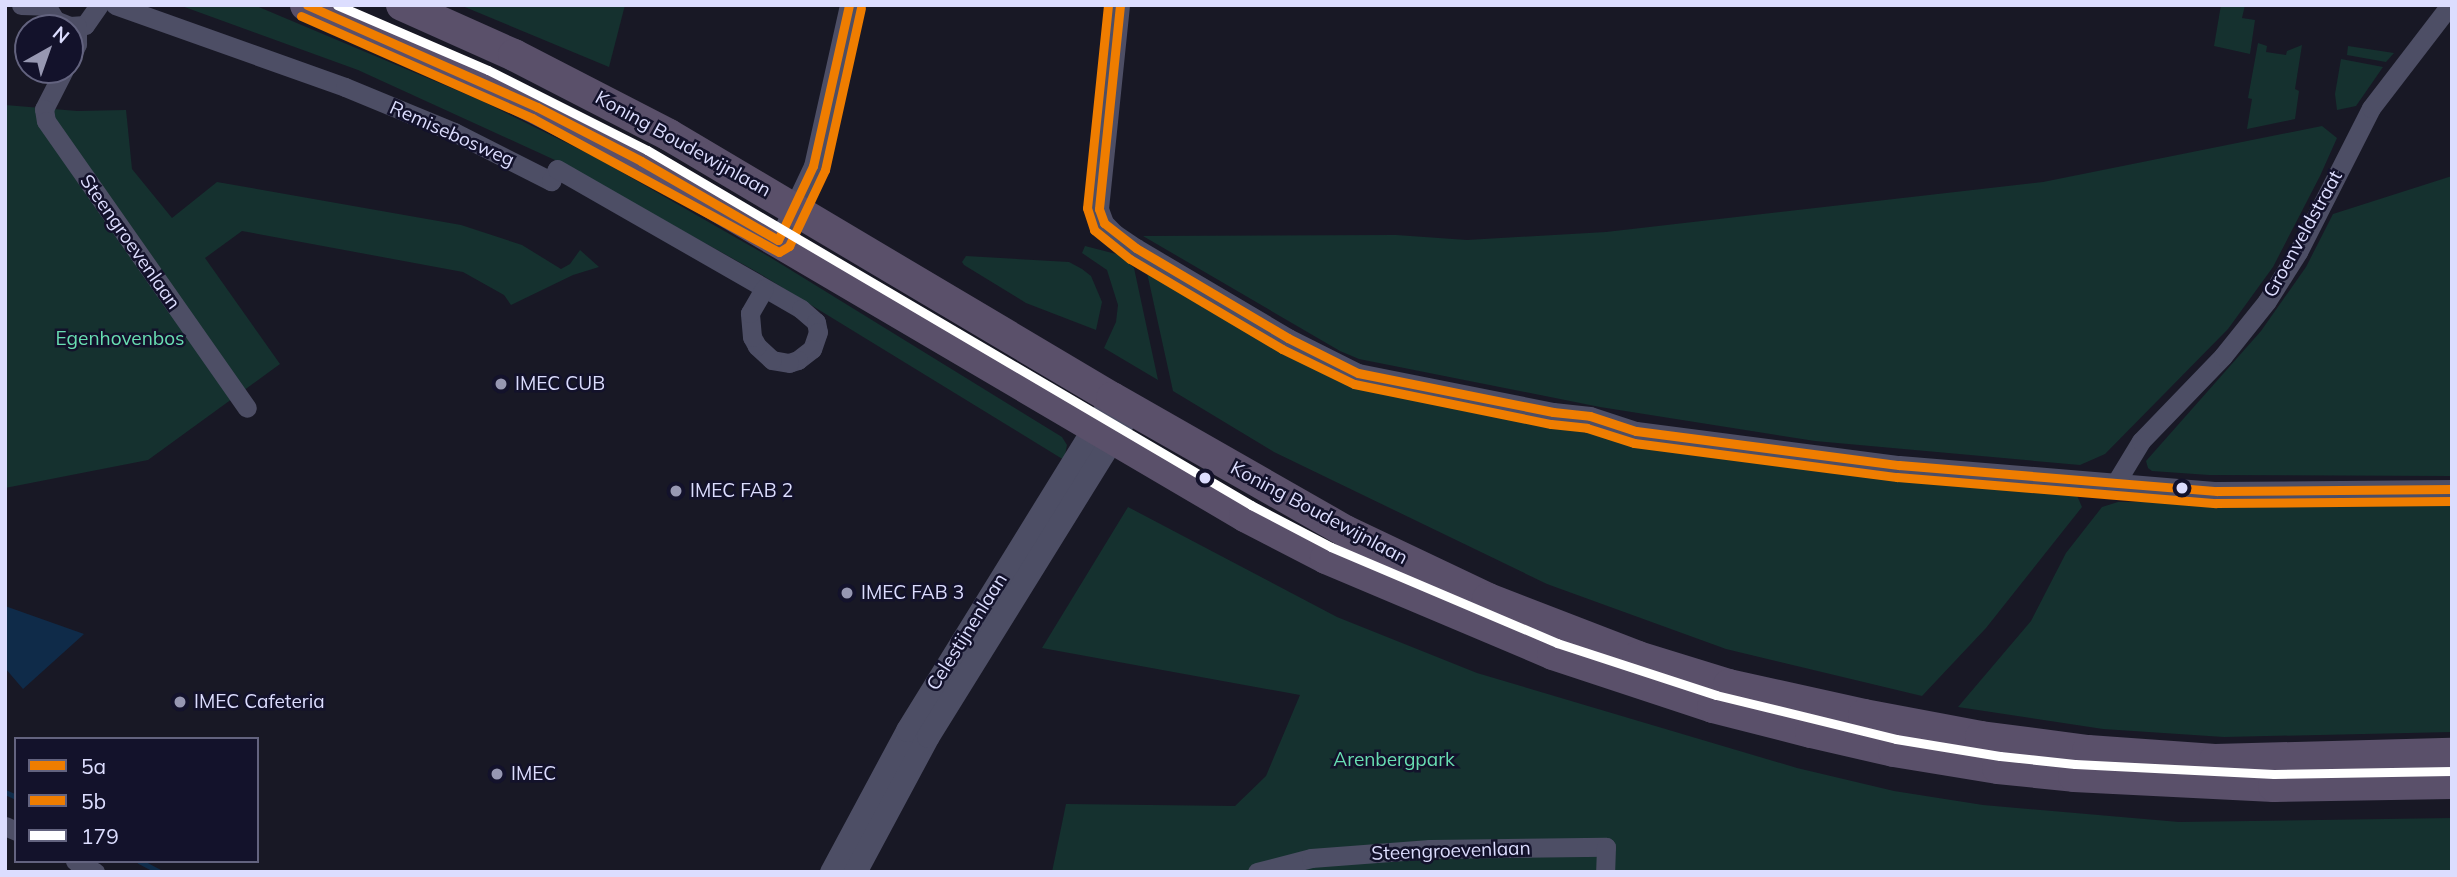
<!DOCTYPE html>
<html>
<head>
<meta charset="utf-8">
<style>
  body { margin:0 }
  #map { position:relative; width:2457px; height:877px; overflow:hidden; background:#181825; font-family:Mulish,sans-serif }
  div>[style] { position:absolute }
  .green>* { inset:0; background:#15312f }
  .water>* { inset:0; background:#0f2b49 }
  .stream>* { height:5px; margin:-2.5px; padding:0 2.5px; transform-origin:2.5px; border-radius:2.5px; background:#0f2b49 }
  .minor>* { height:19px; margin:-9.5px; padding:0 9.5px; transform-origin:9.5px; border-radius:9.5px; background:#4d4e65 }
  .tertiary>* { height:23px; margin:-11.5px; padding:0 11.5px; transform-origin:11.5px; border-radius:11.5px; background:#4d4e65 }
  .trunk>* { height:32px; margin:-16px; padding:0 16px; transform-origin:16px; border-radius:16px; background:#5a506a }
  .bus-1>* { height:9px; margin:-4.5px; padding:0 4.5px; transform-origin:4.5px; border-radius:4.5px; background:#ef7d00 }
  .bus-2>* { height:9px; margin:-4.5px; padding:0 4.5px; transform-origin:4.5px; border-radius:4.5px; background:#ef7d00 }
  .bus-3>* { height:9px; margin:-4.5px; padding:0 4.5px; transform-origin:4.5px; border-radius:4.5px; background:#fff }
  .dots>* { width:19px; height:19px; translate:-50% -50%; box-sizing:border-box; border:4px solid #13122b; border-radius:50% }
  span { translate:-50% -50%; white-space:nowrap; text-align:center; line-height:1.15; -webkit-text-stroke:5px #13122b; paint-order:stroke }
  .street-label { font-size:19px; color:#dcddfe }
  .park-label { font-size:19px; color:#68deb2 }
  .poi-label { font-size:19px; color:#dcddfe }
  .left { translate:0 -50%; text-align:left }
  .frame { position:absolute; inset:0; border:7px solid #dcddfe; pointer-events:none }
  .legend { position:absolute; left:14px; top:737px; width:245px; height:126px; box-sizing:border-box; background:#13122b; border:2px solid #63637f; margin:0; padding:9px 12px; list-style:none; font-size:21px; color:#dcddfe }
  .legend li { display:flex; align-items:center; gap:14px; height:35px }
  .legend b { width:35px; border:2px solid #63637f }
  .north { position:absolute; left:14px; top:14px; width:70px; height:70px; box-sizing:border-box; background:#13122b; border:2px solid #63637f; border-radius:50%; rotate:40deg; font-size:19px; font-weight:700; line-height:28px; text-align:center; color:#dcddfe }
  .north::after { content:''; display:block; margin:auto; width:24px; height:32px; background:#9798b2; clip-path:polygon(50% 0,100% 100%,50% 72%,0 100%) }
</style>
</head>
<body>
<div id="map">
  <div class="green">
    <i style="clip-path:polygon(179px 5px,254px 5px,482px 101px,595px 157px,768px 256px,1062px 437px,1067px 445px,1064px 460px,757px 272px,557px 161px,358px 70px)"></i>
    <i style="clip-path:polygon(460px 5px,625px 5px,609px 67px)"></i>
    <i style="clip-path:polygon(2221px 5px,2245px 5px,2242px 18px,2255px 20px,2250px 54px,2214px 46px)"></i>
    <i style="clip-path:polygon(2258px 43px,2267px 46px,2266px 52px,2286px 55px,2287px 51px,2302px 45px,2295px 89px,2299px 91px,2295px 119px,2247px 129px,2252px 99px,2248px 98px)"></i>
    <i style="clip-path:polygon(2348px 46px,2394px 53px,2386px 62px,2347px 55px)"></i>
    <i style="clip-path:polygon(2341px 59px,2383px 67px,2356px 106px,2337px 110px,2335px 94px)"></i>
    <i style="clip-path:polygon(5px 105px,77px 111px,126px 110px,132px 169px,172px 218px,217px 182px,461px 225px,522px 245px,561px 269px,570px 264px,580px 250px,599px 267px,573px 275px,511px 305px,504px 295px,463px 272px,242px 231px,205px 258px,280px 364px,148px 460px,5px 488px)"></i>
    <i style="clip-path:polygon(2322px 126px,2337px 138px,2320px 176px,2273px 267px,2228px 329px,2105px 454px,2080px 465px,1815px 441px,1600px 407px,1359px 359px,1340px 351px,1143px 236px,1396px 235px,1467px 240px,1606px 232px,2043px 182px)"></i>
    <i style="clip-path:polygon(2452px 176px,2452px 476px,2209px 475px,2152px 471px,2148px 468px,2146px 461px,2261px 331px,2306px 267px,2333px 214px)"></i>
    <i style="clip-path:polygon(1085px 246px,1120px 255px,1134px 268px,1158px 380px,1104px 348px,1116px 322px,1118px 305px,1107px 270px,1082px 253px)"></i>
    <i style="clip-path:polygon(966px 256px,1069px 262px,1082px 269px,1091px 276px,1102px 302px,1096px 330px,1026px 303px,964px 265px,962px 262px)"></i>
    <i style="clip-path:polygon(1146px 268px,1327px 374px,1362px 388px,1673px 448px,1883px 477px,2075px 491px,2082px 507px,1986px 628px,1922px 696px,1726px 649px,1547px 584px,1274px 452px,1173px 391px)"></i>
    <i style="clip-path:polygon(2452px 500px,2452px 732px,2224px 737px,2103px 729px,1958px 707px,2031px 621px,2066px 553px,2102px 507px,2118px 502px)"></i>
    <i style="clip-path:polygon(1128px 507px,1337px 617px,1477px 673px,1797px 768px,1894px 791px,1983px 805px,2179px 822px,2452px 818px,2452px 872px,1052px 872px,1066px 804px,1235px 806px,1266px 776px,1300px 695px,1042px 648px)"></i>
  </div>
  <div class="water">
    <i style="clip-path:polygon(5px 606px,84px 634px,23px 689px,5px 668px)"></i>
  </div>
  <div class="stream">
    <i style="left:5px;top:792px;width:12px;rotate:24deg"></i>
    <i style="left:139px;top:861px;width:24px;rotate:28deg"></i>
  </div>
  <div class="minor">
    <i style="left:21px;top:5px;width:25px;rotate:2deg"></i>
    <i style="left:46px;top:5px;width:17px;rotate:59deg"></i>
    <i style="left:55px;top:20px;width:16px;rotate:22deg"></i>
    <i style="left:70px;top:26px;width:15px;rotate:-4deg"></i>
    <i style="left:85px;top:25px;width:24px;rotate:-55deg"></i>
    <i style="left:115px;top:5px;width:244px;rotate:19.6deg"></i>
    <i style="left:345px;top:87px;width:118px;rotate:22.4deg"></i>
    <i style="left:454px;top:132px;width:109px;rotate:26.8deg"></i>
    <i style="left:551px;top:181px;width:13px;rotate:-63deg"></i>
    <i style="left:557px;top:169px;width:281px;rotate:29.8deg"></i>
    <i style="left:801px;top:309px;width:20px;rotate:41deg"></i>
    <i style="left:816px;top:322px;width:10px;rotate:79deg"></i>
    <i style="left:818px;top:332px;width:18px;rotate:109deg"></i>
    <i style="left:812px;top:349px;width:18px;rotate:142deg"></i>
    <i style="left:798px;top:360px;width:9px;rotate:162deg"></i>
    <i style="left:789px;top:363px;width:17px;rotate:-170deg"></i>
    <i style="left:772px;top:360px;width:21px;rotate:-137deg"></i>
    <i style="left:757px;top:346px;width:10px;rotate:-119deg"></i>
    <i style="left:752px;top:337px;width:24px;rotate:-95deg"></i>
    <i style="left:750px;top:313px;width:28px;rotate:-60deg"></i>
    <i style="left:1120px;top:5px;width:205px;rotate:95.9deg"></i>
    <i style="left:1099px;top:209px;width:15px;rotate:70deg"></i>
    <i style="left:1104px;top:223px;width:16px;rotate:45deg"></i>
    <i style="left:1115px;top:234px;width:25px;rotate:34deg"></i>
    <i style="left:1136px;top:248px;width:177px;rotate:30.6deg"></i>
    <i style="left:1288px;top:338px;width:78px;rotate:26.6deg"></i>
    <i style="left:1358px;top:373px;width:199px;rotate:11.3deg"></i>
    <i style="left:1553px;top:412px;width:37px;rotate:6deg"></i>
    <i style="left:1590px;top:416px;width:48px;rotate:18.1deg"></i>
    <i style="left:1636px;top:431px;width:265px;rotate:7.4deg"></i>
    <i style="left:1899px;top:465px;width:319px;rotate:4.7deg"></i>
    <i style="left:2217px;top:491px;width:235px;rotate:-0.5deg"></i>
    <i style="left:70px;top:59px;width:17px;rotate:-65deg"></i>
    <i style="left:77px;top:44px;width:18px;rotate:-90deg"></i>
    <i style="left:64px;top:70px;width:44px;rotate:117.1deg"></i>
    <i style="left:44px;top:109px;width:12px;rotate:81deg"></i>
    <i style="left:46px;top:121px;width:350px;rotate:55deg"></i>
    <i style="left:778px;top:240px;width:82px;rotate:-64.7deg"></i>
    <i style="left:813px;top:166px;width:165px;rotate:-77.4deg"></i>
    <i style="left:2115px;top:484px;width:50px;rotate:-58.8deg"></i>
    <i style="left:2141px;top:441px;width:118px;rotate:-46deg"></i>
    <i style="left:2223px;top:356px;width:70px;rotate:-51.3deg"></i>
    <i style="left:2267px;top:301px;width:58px;rotate:-57.7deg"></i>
    <i style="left:2298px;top:252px;width:161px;rotate:-63.1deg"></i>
    <i style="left:2371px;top:108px;width:130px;rotate:-52.5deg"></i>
    <i style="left:5px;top:826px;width:12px;rotate:24deg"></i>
    <i style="left:75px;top:861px;width:23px;rotate:29deg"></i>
    <i style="left:1257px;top:872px;width:56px;rotate:-14.5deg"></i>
    <i style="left:1311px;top:858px;width:119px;rotate:-4.3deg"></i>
    <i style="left:1430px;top:849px;width:176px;rotate:-0.7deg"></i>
    <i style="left:1606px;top:847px;width:25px;rotate:92deg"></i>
  </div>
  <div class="tertiary">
    <i style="left:831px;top:872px;width:161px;rotate:-61.8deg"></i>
    <i style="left:907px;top:730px;width:390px;rotate:-58.3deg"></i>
    <i style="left:855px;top:872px;width:154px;rotate:-61.8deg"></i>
    <i style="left:928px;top:736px;width:386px;rotate:-58.2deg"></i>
  </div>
  <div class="trunk">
    <i style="left:306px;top:5px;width:192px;rotate:23.4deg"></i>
    <i style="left:482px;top:81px;width:178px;rotate:26.7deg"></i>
    <i style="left:641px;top:161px;width:701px;rotate:30.44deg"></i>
    <i style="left:1245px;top:516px;width:91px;rotate:27.4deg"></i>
    <i style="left:1326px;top:558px;width:246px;rotate:22.9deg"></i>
    <i style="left:1553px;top:654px;width:169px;rotate:18.3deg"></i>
    <i style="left:1713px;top:707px;width:101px;rotate:14.3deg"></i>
    <i style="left:1811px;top:732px;width:85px;rotate:12.9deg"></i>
    <i style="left:1894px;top:751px;width:105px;rotate:9.3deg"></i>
    <i style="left:1998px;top:768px;width:76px;rotate:6deg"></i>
    <i style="left:2074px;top:776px;width:200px;rotate:2.9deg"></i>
    <i style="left:2274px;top:786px;width:178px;rotate:-1deg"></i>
    <i style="left:402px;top:5px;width:123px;rotate:24.1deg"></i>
    <i style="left:514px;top:55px;width:174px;rotate:27.3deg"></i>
    <i style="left:669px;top:135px;width:515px;rotate:30.7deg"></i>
    <i style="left:1112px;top:398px;width:268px;rotate:29.7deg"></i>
    <i style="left:1345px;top:531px;width:158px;rotate:25.4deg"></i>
    <i style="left:1488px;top:599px;width:161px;rotate:21.1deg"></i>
    <i style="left:1638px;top:657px;width:95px;rotate:17.1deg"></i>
    <i style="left:1729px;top:685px;width:138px;rotate:12.5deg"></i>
    <i style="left:1864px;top:715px;width:119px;rotate:10.6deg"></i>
    <i style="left:1981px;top:737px;width:108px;rotate:7.5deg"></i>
    <i style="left:2088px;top:751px;width:127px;rotate:4.1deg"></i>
    <i style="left:2215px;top:760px;width:237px;rotate:-1.5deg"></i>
  </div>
  <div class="bus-1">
    <i style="left:307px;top:5px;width:252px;rotate:23.9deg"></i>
    <i style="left:537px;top:107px;width:117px;rotate:27.4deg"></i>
    <i style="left:641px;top:161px;width:158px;rotate:30deg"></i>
    <i style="left:778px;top:240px;width:82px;rotate:-64.7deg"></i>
    <i style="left:813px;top:166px;width:165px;rotate:-77.4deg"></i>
    <i style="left:1120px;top:5px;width:205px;rotate:95.9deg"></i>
    <i style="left:1099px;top:209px;width:15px;rotate:70deg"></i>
    <i style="left:1104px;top:223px;width:41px;rotate:38deg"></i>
    <i style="left:1136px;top:248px;width:177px;rotate:30.6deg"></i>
    <i style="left:1288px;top:338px;width:78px;rotate:26.6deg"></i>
    <i style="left:1358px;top:373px;width:199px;rotate:11.3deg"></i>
    <i style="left:1553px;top:412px;width:37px;rotate:6deg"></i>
    <i style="left:1590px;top:416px;width:48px;rotate:18.1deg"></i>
    <i style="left:1636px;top:431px;width:265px;rotate:7.4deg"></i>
    <i style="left:1899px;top:465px;width:319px;rotate:4.7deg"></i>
    <i style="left:2217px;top:491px;width:235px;rotate:-0.5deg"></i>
  </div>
  <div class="bus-2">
    <i style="left:1108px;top:5px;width:204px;rotate:95.9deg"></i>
    <i style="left:1087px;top:208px;width:23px;rotate:72deg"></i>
    <i style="left:1094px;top:230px;width:46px;rotate:38.9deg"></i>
    <i style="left:1130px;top:259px;width:177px;rotate:30.6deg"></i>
    <i style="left:1282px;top:349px;width:80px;rotate:25.9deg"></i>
    <i style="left:1354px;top:384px;width:201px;rotate:11.5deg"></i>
    <i style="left:1551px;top:424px;width:36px;rotate:6deg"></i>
    <i style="left:1587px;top:428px;width:49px;rotate:17.7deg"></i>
    <i style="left:1634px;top:443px;width:265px;rotate:7.4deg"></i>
    <i style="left:1897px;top:477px;width:320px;rotate:4.7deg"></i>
    <i style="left:2216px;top:503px;width:236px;rotate:-0.5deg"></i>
    <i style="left:301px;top:16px;width:253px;rotate:23.8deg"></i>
    <i style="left:532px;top:118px;width:281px;rotate:28.5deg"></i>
    <i style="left:779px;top:252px;width:12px;rotate:-31deg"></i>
    <i style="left:789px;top:246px;width:84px;rotate:-64.7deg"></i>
    <i style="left:825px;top:170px;width:166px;rotate:-77.5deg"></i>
  </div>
  <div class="bus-3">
    <i style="left:337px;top:5px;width:164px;rotate:23.3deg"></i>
    <i style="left:488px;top:70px;width:178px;rotate:26.7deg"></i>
    <i style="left:647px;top:150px;width:701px;rotate:30.44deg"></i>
    <i style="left:1251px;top:505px;width:90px;rotate:27.7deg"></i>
    <i style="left:1331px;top:547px;width:246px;rotate:23deg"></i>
    <i style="left:1557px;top:643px;width:167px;rotate:18.1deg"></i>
    <i style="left:1716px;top:695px;width:185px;rotate:13.7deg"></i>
    <i style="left:1896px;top:739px;width:105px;rotate:9.3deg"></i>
    <i style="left:2000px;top:756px;width:75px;rotate:6.1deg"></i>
    <i style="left:2075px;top:764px;width:199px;rotate:2.9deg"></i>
    <i style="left:2274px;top:774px;width:178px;rotate:-1deg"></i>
  </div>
  <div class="dots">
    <i style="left:501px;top:384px;background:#9798b2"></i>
    <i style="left:1205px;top:478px;background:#dcddfe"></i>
    <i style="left:2182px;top:488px;background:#dcddfe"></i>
    <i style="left:676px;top:491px;background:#9798b2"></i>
    <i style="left:847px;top:593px;background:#9798b2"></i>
    <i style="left:180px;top:702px;background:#9798b2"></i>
    <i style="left:497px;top:774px;background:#9798b2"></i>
  </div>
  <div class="street-label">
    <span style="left:452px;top:134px;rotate:24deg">Remisebosweg</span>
    <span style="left:683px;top:144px;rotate:29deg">Koning Boudewijnlaan</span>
    <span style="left:2303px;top:234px;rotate:-61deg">Groenveldstraat</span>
    <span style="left:130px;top:242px;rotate:55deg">Steengroevenlaan</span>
    <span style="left:1319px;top:513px;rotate:28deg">Koning Boudewijnlaan</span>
    <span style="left:967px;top:632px;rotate:-58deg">Celestijnenlaan</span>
    <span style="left:1451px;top:851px;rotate:-2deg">Steengroevenlaan</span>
  </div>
  <div class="park-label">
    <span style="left:120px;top:339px">Egenhovenbos</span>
    <span style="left:1394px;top:760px">Arenbergpark</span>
  </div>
  <div class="poi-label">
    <span class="left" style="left:515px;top:384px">IMEC CUB</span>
    <span class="left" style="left:690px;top:491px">IMEC FAB 2</span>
    <span class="left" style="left:861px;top:593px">IMEC FAB 3</span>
    <span class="left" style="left:194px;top:702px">IMEC Cafeteria</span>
    <span class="left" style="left:511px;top:774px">IMEC</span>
  </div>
  <div class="frame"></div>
  <ul class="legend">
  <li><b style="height:9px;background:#ef7d00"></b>5a</li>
  <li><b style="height:9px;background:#ef7d00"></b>5b</li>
  <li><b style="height:9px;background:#fff"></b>179</li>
  </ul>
  <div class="north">N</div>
</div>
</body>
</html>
